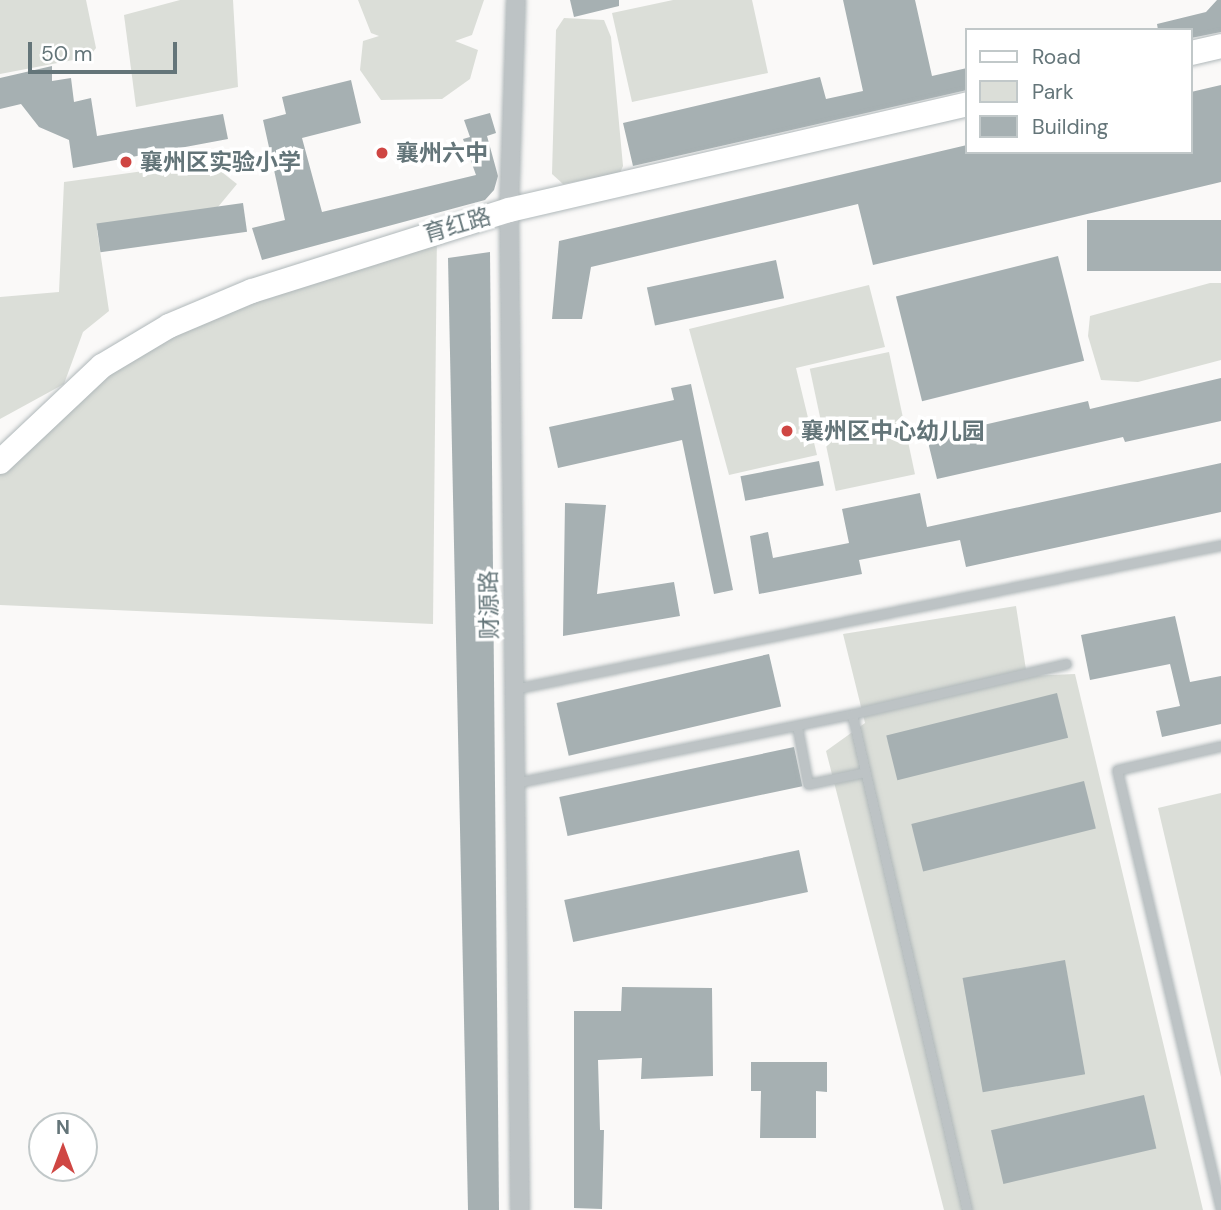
<!DOCTYPE html>
<html>
<head>
<meta charset="utf-8">
<style>
  body { margin:0 }
  #map { position:relative; width:1221px; height:1210px; overflow:hidden; background:#faf9f8; font-family:"DM Sans","Noto Sans SC",sans-serif }
  div>[style] { position:absolute }
  .green>* { inset:0; background:#dbded8; transform-origin:0 0 }
  .building>* { inset:0; background:#a6b0b2; transform-origin:0 0 }
  .roads { filter:drop-shadow(0 0 2px #b0b8ba) drop-shadow(0 0 2px #b0b8ba) }
  .lane>* { height:9px; margin:-4.5px; padding:0 4.5px; transform-origin:4.5px; border-radius:4.5px; background:#bdc3c5 }
  .street>* { height:18px; margin:-9px; padding:0 9px; transform-origin:9px; border-radius:9px; background:#bdc3c5 }
  .secondary>* { height:24px; margin:-12px; padding:0 12px; transform-origin:12px; border-radius:12px; background:#fff }
  .dots>* { width:19px; height:19px; translate:-50% -50%; box-sizing:border-box; border:4px solid #fff; border-radius:50% }
  span { translate:-50% -50%; white-space:nowrap; text-align:center; line-height:1.15; -webkit-text-stroke:7px #fff; paint-order:stroke }
  .poi-label { font-size:23px; color:#647579; font-weight:700 }
  .left { translate:0 -50%; text-align:left }
  .street-label { font-size:23px; color:#647579 }
  .legend { position:absolute; left:965px; top:28px; width:228px; height:126px; box-sizing:border-box; background:#fff; border:2px solid #c1c8c9; margin:0; padding:9px 12px; list-style:none; font-size:21px; color:#647579 }
  .legend li { display:flex; align-items:center; gap:14px; height:35px }
  .legend b { width:35px; border:2px solid #c1c8c9 }
  .north { position:absolute; left:28px; top:1112px; width:70px; height:70px; box-sizing:border-box; background:#fff; border:2px solid #c1c8c9; border-radius:50%; rotate:0deg; font-size:19px; font-weight:700; line-height:28px; text-align:center; color:#647579 }
  .north::after { content:''; display:block; margin:auto; width:24px; height:32px; background:#cf4643; clip-path:polygon(50% 0,100% 100%,50% 72%,0 100%) }
  .scale { position:absolute; left:28px; top:42px; width:149px; height:32px; box-sizing:border-box; border:4px solid #647579; border-top:0; padding-left:9px; font-size:21px; line-height:24px; white-space:nowrap; color:#647579; -webkit-text-stroke:5px #fff; paint-order:stroke }
</style>
</head>
<body>
<div id="map">
  <div class="green">
    <i style="clip-path:polygon(0 0,86px 0,96px 48px,89px 57px,0 74px)"></i>
    <i style="clip-path:polygon(180px 0,233px 0,238px 87px,136px 107px,124px 15px)"></i>
    <i style="clip-path:polygon(358px 0,484px 0,472px 35px,455px 41px,478px 50px,470px 79px,442px 99px,381px 100px,360px 70px,363px 41px,379px 36px,371px 33px)"></i>
    <i style="clip-path:polygon(673px 0,752px 0,768px 73px,632px 102px,612px 13px)"></i>
    <i style="clip-path:polygon(564px 18px,604px 20px,611px 37px,623px 166px,620px 173px,563px 184px,552px 174px,556px 30px)"></i>
    <i style="clip-path:polygon(209px 162px,237px 184px,218px 207px,97px 230px,109px 311px,83px 332px,64px 384px,0 419px,0 297px,59px 292px,64px 182px)"></i>
    <i style="clip-path:polygon(437px 229px,433px 624px,0 605px,0 462px,169px 326px)"></i>
    <i style="clip-path:polygon(1210px 283px,1221px 283px,1221px 360px,1138px 382px,1101px 380px,1088px 336px,1090px 316px)"></i>
    <i style="clip-path:polygon(869px 285px,885px 347px,796px 368px,817px 455px,729px 475px,689px 329px)"></i>
    <i style="left:889px;top:352px;width:125px;height:81px;rotate:78deg"></i>
    <i style="clip-path:polygon(1016px 606px,1027px 676px,1075px 674px,1203px 1210px,944px 1210px,826px 751px,865px 723px,843px 634px)"></i>
    <i style="clip-path:polygon(1221px 793px,1221px 1077px,1158px 808px)"></i>
  </div>
  <div class="building">
    <i style="clip-path:polygon(570px 0,619px 0,619px 6px,574px 17px)"></i>
    <i style="clip-path:polygon(843px 0,915px 0,932px 76px,967px 68px,967px 90px,633px 166px,623px 123px,820px 77px,826px 99px,863px 91px)"></i>
    <i style="clip-path:polygon(1217px 0,1221px 0,1221px 32px,1191px 38px,1191px 30px,1158px 30px,1157px 24px,1206px 12px)"></i>
    <i style="clip-path:polygon(52px 66px,52px 81px,71px 78px,74px 102px,91px 98px,97px 136px,223px 114px,228px 139px,73px 168px,69px 140px,39px 127px,21px 104px,0 109px,0 78px)"></i>
    <i style="clip-path:polygon(351px 80px,361px 123px,302px 138px,322px 212px,476px 175px,463px 139px,470px 137px,464px 120px,490px 113px,496px 133px,487px 136px,498px 176px,494px 190px,485px 200px,262px 260px,252px 228px,285px 220px,263px 120px,286px 114px,282px 97px)"></i>
    <i style="clip-path:polygon(1221px 85px,1221px 182px,873px 265px,858px 204px,591px 267px,582px 319px,552px 319px,559px 241px,967px 145px,967px 152px,1191px 152px,1191px 92px)"></i>
    <i style="left:243px;top:203px;width:29px;height:148px;rotate:82deg"></i>
    <i style="left:1221px;top:220px;width:51px;height:134px;rotate:90deg"></i>
    <i style="clip-path:polygon(490px 252px,499px 1210px,468px 1210px,448px 258px)"></i>
    <i style="left:1058px;top:256px;width:108px;height:167px;rotate:76deg"></i>
    <i style="left:776px;top:260px;width:39px;height:132px;rotate:78deg"></i>
    <i style="clip-path:polygon(1221px 378px,1221px 421px,1125px 442px,1123px 437px,937px 479px,927px 438px,1088px 401px,1090px 409px)"></i>
    <i style="clip-path:polygon(691px 384px,733px 590px,714px 594px,682px 440px,558px 468px,549px 427px,674px 400px,671px 388px)"></i>
    <i style="left:819px;top:461px;width:25px;height:80px;rotate:79deg"></i>
    <i style="clip-path:polygon(1221px 463px,1221px 512px,966px 567px,960px 540px,859px 560px,862px 574px,759px 594px,750px 536px,768px 532px,773px 558px,849px 543px,842px 509px,920px 493px,927px 527px)"></i>
    <i style="clip-path:polygon(565px 503px,606px 505px,597px 594px,674px 582px,680px 616px,563px 636px)"></i>
    <i style="clip-path:polygon(1175px 616px,1190px 682px,1221px 676px,1221px 724px,1162px 737px,1156px 711px,1180px 706px,1170px 664px,1090px 680px,1081px 635px)"></i>
    <i style="left:769px;top:654px;width:54px;height:218px;rotate:77deg"></i>
    <i style="left:1057px;top:693px;width:46px;height:176px;rotate:76deg"></i>
    <i style="left:794px;top:747px;width:40px;height:240px;rotate:78deg"></i>
    <i style="left:1084px;top:781px;width:49px;height:178px;rotate:76deg"></i>
    <i style="left:799px;top:850px;width:43px;height:240px;rotate:78deg"></i>
    <i style="left:1065px;top:960px;width:116px;height:104px;rotate:80deg"></i>
    <i style="clip-path:polygon(622px 987px,712px 988px,713px 1076px,641px 1079px,642px 1058px,598px 1060px,600px 1130px,604px 1130px,602px 1209px,574px 1208px,574px 1011px,621px 1011px)"></i>
    <i style="clip-path:polygon(751px 1062px,827px 1062px,827px 1092px,816px 1091px,816px 1138px,760px 1138px,761px 1091px,751px 1091px)"></i>
    <i style="left:1144px;top:1095px;width:55px;height:157px;rotate:77deg"></i>
  </div>
  <div class="roads">
    <div class="lane">
      <i style="left:514px;top:689px;width:722px;rotate:-11.51deg"></i>
      <i style="left:852px;top:714px;width:509px;rotate:76.95deg"></i>
      <i style="left:797px;top:726px;width:59px;rotate:79.3deg"></i>
      <i style="left:808px;top:784px;width:58px;rotate:-11.9deg"></i>
      <i style="left:515px;top:783px;width:344px;rotate:-11.6deg"></i>
      <i style="left:852px;top:714px;width:220px;rotate:-13.2deg"></i>
      <i style="left:1221px;top:1210px;width:452px;rotate:-103.3deg"></i>
      <i style="left:1117px;top:770px;width:107px;rotate:-13deg"></i>
    </div>
    <div class="street">
      <i style="left:516px;top:0;width:210px;rotate:91.9deg"></i>
      <i style="left:509px;top:210px;width:1000px;rotate:89.37deg"></i>
    </div>
    <div class="secondary">
      <i style="left:1191px;top:53px;width:31px;rotate:-13deg"></i>
      <i style="left:0;top:462px;width:140px;rotate:-43.3deg"></i>
      <i style="left:102px;top:366px;width:78px;rotate:-30.8deg"></i>
      <i style="left:169px;top:326px;width:90px;rotate:-22.9deg"></i>
      <i style="left:252px;top:291px;width:269px;rotate:-17.5deg"></i>
      <i style="left:509px;top:210px;width:470px;rotate:-13deg"></i>
    </div>
  </div>
  <div class="dots">
    <i style="left:382px;top:153px;background:#cf4643"></i>
    <i style="left:126px;top:162px;background:#cf4643"></i>
    <i style="left:787px;top:431px;background:#cf4643"></i>
  </div>
  <div class="poi-label">
    <span class="left" style="left:396px;top:153px">襄州六中</span>
    <span class="left" style="left:140px;top:162px">襄州区实验小学</span>
    <span class="left" style="left:801px;top:431px">襄州区中心幼儿园</span>
  </div>
  <div class="street-label">
    <span style="left:457px;top:225px;rotate:-16deg">育红路</span>
    <span style="left:489px;top:605px;rotate:-91deg">财源路</span>
  </div>
  <ul class="legend">
  <li><b style="height:9px;background:#fff"></b>Road</li>
  <li><b style="height:19px;background:#dbded8"></b>Park</li>
  <li><b style="height:19px;background:#a6b0b2"></b>Building</li>
  </ul>
  <div class="north">N</div>
  <div class="scale">50 m</div>
</div>
</body>
</html>
